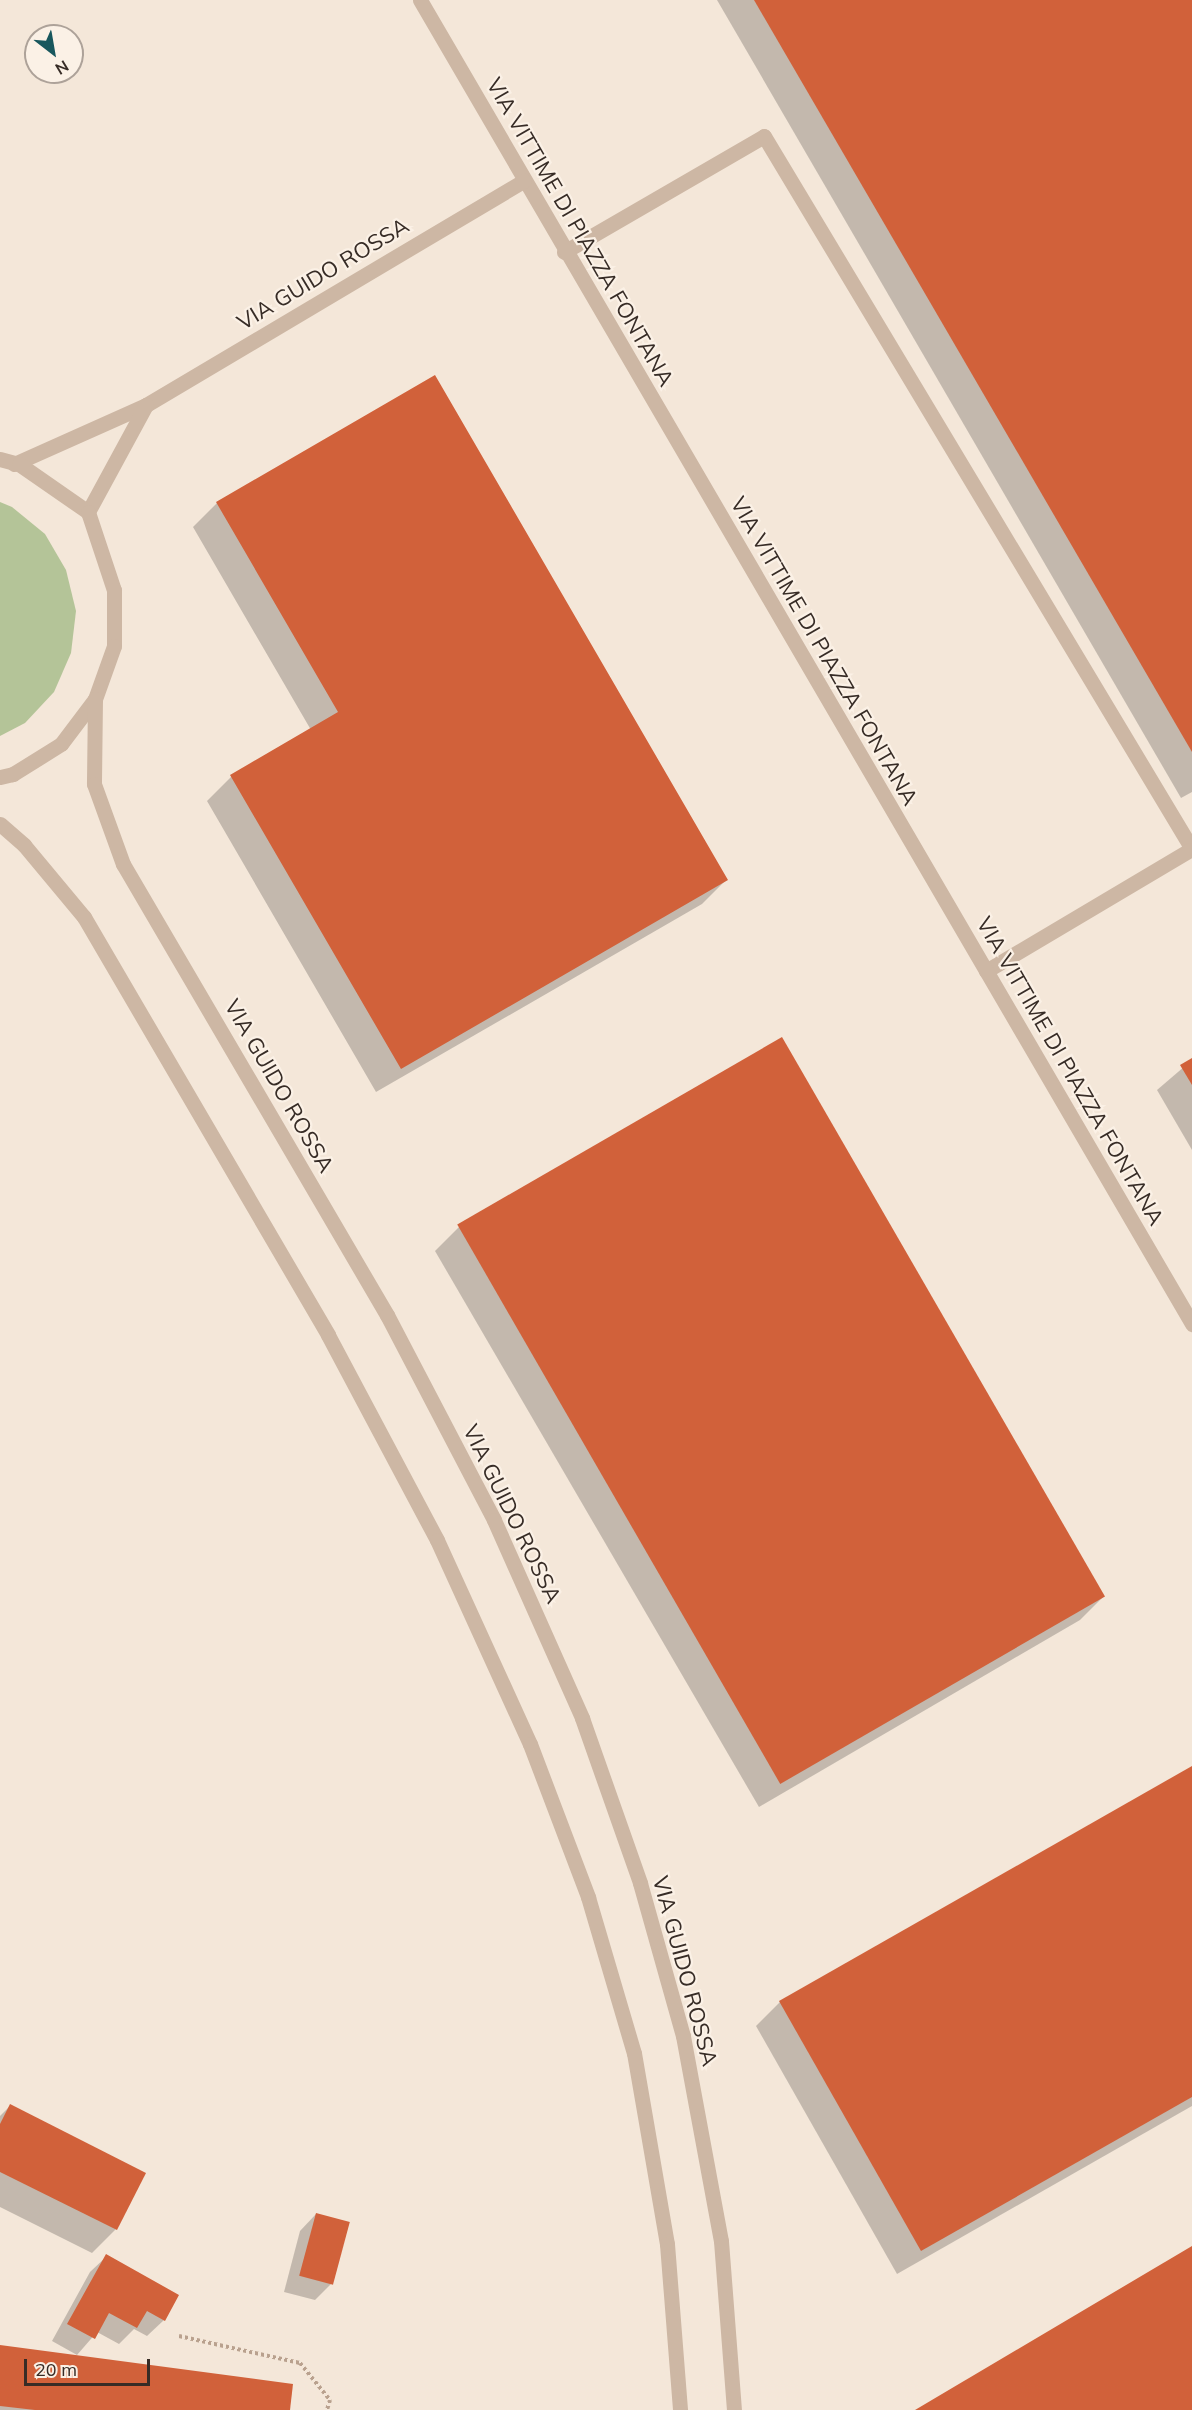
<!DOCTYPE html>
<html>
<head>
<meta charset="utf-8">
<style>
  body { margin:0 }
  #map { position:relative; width:1192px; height:2410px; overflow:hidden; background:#f4e7d9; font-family:Mulish,sans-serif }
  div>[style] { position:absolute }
  .green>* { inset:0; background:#b4c498 }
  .shadow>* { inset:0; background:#0003 }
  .building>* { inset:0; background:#d1613a; transform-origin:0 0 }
  .path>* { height:4px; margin-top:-2px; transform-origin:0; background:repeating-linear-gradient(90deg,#b9a18e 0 3px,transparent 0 6px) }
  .service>* { height:15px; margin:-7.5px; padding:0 7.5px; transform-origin:7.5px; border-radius:7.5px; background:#cdb7a4 }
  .minor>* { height:15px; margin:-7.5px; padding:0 7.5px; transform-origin:7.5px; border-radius:7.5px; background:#cdb7a4 }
  .tertiary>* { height:15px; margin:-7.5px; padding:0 7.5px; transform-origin:7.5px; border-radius:7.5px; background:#cdb7a4 }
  span { translate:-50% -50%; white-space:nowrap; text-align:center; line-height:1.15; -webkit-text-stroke:4.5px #fbf1e6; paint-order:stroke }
  .street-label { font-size:22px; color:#372c26 }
  .north { position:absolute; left:24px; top:24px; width:60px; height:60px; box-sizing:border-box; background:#fbf1e6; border:2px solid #ada299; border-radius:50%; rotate:149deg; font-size:16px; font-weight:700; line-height:24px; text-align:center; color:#372c26 }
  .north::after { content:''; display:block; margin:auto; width:21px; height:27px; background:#18575d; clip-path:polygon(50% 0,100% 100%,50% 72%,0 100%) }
  .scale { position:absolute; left:24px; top:2359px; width:126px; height:27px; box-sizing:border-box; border:3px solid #372c26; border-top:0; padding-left:8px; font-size:18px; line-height:21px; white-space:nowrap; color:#372c26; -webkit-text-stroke:4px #fbf1e6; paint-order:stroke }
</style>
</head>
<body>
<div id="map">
  <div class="green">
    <i style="clip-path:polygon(0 502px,12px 507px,45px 534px,66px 570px,76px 611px,71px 653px,54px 692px,25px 723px,0 736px)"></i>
  </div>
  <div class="shadow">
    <i style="clip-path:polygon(717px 0,1192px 0,1192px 792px,1181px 798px)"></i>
    <i style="clip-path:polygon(217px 503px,726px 880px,702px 904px,376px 1092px,207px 801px,231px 777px,311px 730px,193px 527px)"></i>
    <i style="clip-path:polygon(1192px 1060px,1192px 1150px,1157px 1090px)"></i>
    <i style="clip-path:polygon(459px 1227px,1104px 1596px,1080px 1620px,759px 1807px,435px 1251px)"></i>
    <i style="clip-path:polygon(1192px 1768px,1192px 2106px,897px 2274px,756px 2026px,780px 2002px)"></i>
    <i style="clip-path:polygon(10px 2106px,116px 2229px,92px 2253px,0 2207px,0 2116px)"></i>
    <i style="clip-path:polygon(316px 2214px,332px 2283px,315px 2300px,284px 2292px,300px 2231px)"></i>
    <i style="clip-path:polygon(107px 2256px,164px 2320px,147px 2336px,134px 2329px,119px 2344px,97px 2332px,77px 2355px,52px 2341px,90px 2272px)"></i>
    <i style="clip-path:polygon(0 2347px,288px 2410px,0 2410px)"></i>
  </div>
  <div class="building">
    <i style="clip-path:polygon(754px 0,1192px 0,1192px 752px)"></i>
    <i style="clip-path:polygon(435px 375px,728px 880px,401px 1069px,230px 775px,338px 712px,216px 502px)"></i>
    <i style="left:782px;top:1037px;width:646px;height:375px;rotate:60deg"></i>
    <i style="clip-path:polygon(1192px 1058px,1192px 1085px,1180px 1065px)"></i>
    <i style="clip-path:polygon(1192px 1766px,1192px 2097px,921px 2251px,779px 2001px)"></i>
    <i style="clip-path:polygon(10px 2104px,146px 2173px,117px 2230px,0 2172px,0 2124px)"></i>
    <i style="left:316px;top:2213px;width:35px;height:65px;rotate:15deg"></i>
    <i style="clip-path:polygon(1192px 2246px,1192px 2410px,915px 2410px)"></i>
    <i style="clip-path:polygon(106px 2254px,179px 2295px,165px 2321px,147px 2311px,137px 2328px,109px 2313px,95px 2339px,67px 2324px)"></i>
    <i style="clip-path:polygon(0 2345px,293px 2384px,290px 2410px,35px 2410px,0 2406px)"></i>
  </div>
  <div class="path">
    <i style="left:179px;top:2336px;width:124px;rotate:12.6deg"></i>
    <i style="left:300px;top:2363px;width:48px;rotate:51deg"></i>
    <i style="left:330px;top:2400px;width:10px;rotate:107deg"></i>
  </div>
  <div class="service">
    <i style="left:564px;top:252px;width:231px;rotate:-30.1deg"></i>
    <i style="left:764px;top:136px;width:832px;rotate:59.02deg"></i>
    <i style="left:986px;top:971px;width:237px;rotate:-30.7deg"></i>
  </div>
  <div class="minor">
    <i style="left:420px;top:0;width:1533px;rotate:59.75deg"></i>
    <i style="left:146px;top:405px;width:439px;rotate:-30.7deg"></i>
    <i style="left:14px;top:464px;width:145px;rotate:-24.1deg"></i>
    <i style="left:146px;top:405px;width:122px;rotate:118.5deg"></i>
  </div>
  <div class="tertiary">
    <i style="left:0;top:459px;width:20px;rotate:15deg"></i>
    <i style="left:19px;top:464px;width:84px;rotate:34.8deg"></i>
    <i style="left:88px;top:512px;width:82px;rotate:71.6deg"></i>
    <i style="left:114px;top:590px;width:56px;rotate:90deg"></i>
    <i style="left:114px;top:646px;width:56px;rotate:109.7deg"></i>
    <i style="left:95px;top:699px;width:56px;rotate:127.1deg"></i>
    <i style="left:61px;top:744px;width:57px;rotate:148deg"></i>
    <i style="left:13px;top:774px;width:13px;rotate:167deg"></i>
    <i style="left:95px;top:699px;width:85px;rotate:90.7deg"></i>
    <i style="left:94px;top:784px;width:85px;rotate:70.1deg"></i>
    <i style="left:123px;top:864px;width:523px;rotate:59.66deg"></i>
    <i style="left:387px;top:1315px;width:231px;rotate:62.4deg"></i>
    <i style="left:494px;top:1520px;width:217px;rotate:66deg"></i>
    <i style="left:582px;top:1718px;width:175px;rotate:70.6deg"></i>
    <i style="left:640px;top:1883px;width:159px;rotate:74.3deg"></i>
    <i style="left:683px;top:2036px;width:208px;rotate:79.5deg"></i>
    <i style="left:721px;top:2241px;width:169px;rotate:85.6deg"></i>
    <i style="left:0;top:824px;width:32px;rotate:41deg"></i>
    <i style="left:24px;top:845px;width:94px;rotate:50.2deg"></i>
    <i style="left:84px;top:917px;width:484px;rotate:59.7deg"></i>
    <i style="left:328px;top:1335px;width:232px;rotate:62deg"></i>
    <i style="left:437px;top:1540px;width:224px;rotate:65.5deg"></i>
    <i style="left:530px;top:1744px;width:164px;rotate:69.2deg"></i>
    <i style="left:588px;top:1897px;width:163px;rotate:73.6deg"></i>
    <i style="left:634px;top:2053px;width:194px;rotate:80.2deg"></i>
    <i style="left:667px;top:2244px;width:167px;rotate:85.5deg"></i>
  </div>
  <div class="street-label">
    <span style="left:580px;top:232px;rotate:60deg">VIA VITTIME DI PIAZZA FONTANA</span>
    <span style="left:323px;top:274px;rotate:-31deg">VIA GUIDO ROSSA</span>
    <span style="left:824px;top:651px;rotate:60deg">VIA VITTIME DI PIAZZA FONTANA</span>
    <span style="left:1070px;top:1071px;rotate:60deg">VIA VITTIME DI PIAZZA FONTANA</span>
    <span style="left:279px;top:1086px;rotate:60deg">VIA GUIDO ROSSA</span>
    <span style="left:512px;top:1514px;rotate:64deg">VIA GUIDO ROSSA</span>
    <span style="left:685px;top:1971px;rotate:75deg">VIA GUIDO ROSSA</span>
  </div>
  <div class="north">N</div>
  <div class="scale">20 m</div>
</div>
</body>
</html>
